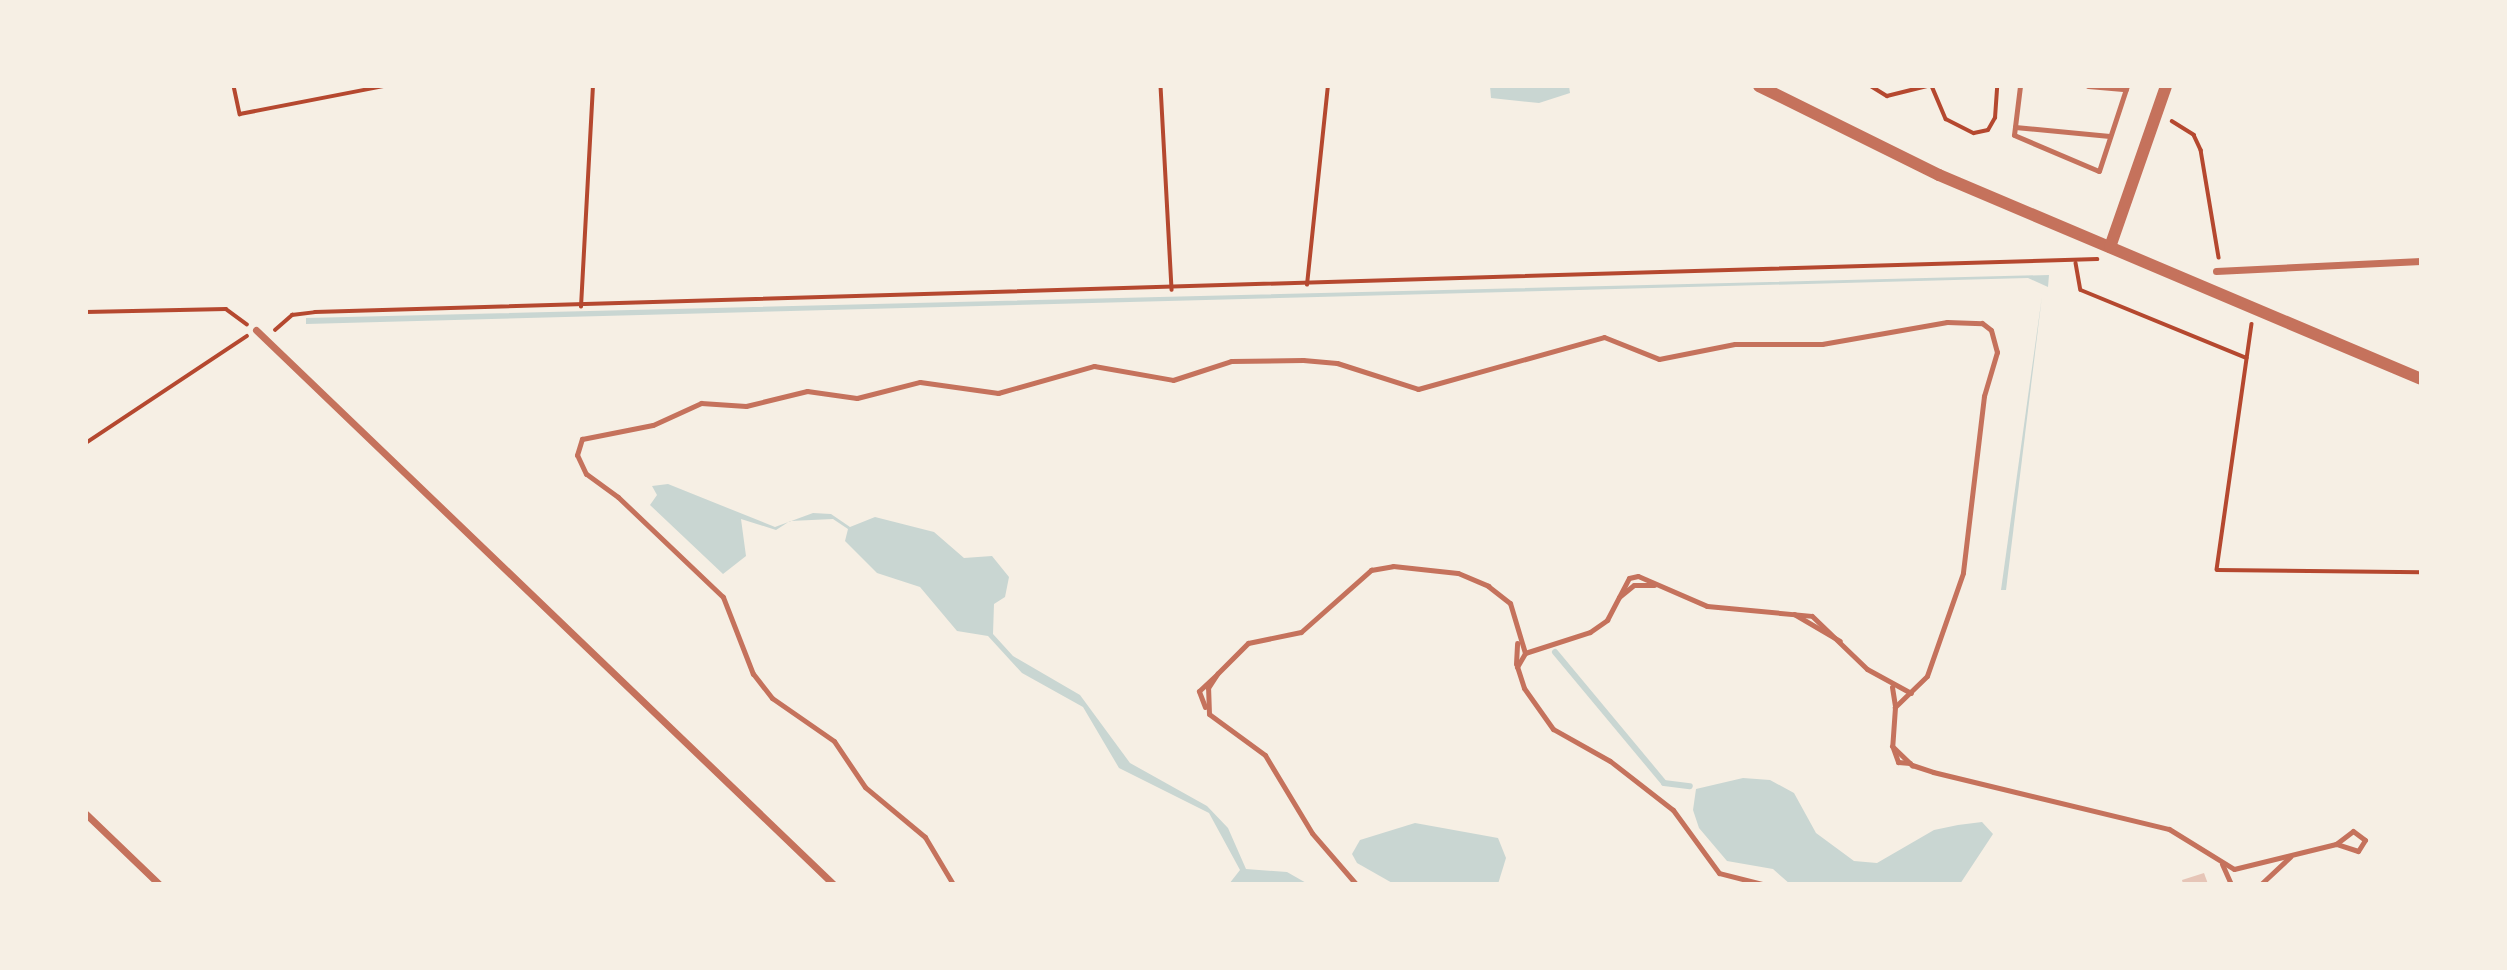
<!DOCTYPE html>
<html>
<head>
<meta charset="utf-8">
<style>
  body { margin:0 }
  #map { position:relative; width:2507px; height:970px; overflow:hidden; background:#f6efe4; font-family:Raleway,sans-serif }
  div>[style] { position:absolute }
  .water>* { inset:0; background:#c9d6d2 }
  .stream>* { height:6px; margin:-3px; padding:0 3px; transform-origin:3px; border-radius:3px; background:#c9d6d2 }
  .building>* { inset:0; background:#e6c5b7 }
  .path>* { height:3.5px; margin:-1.75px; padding:0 1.75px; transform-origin:1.75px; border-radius:1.75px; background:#b5482f }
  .service>* { height:5px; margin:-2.5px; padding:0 2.5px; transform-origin:2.5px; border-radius:2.5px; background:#c5725c }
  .minor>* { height:7px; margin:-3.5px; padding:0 3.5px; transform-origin:3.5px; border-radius:3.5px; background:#c5725c }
  .tertiary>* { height:12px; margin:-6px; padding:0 6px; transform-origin:6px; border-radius:6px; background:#c5725c }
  span { translate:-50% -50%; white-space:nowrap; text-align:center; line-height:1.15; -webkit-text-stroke:7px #f6efe4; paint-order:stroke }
  .frame { position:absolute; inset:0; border:88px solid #f6efe4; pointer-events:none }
</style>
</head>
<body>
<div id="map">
  <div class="water">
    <i style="clip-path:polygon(1490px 86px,1569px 86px,1570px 93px,1539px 103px,1491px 98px)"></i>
    <i style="clip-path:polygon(2049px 275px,2048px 287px,2028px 278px,306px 324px,306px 318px)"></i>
    <i style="clip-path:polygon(2042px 296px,2006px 590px,2001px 590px)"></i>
    <i style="clip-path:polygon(668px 484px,775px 527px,813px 513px,831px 514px,850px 527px,875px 517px,934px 532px,964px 558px,992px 556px,1009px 577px,1005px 597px,994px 604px,993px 634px,1013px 656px,1080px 695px,1130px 763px,1207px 806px,1228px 828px,1246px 869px,1287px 872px,1308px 884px,1229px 884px,1240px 870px,1209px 813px,1119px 768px,1083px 707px,1022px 673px,988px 636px,957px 631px,920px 587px,877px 573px,845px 541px,848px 529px,833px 519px,790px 521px,776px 530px,741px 519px,746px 556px,723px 574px,650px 505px,657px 495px,652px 486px)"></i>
    <i style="clip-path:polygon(1743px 778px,1770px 780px,1794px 793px,1816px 833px,1854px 861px,1877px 863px,1934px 830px,1958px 825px,1982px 822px,1993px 834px,1960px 884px,1790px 884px,1773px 869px,1727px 861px,1699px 828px,1693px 810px,1696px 789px)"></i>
    <i style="clip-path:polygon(1415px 823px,1498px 838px,1506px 858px,1498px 884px,1394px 884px,1357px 863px,1352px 854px,1360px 840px)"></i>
  </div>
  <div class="stream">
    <i style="left:1555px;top:652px;width:170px;rotate:50.2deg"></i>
    <i style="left:1664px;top:783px;width:26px;rotate:7deg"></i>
  </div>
  <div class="building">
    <i style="clip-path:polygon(2204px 873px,2208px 884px,2183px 884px,2182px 880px)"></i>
  </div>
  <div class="path">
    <i style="left:234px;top:86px;width:29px;rotate:78deg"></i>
    <i style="left:240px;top:114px;width:147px;rotate:-11deg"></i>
    <i style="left:1161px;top:86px;width:204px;rotate:86.9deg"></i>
    <i style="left:1871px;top:86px;width:19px;rotate:32deg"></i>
    <i style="left:1887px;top:96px;width:41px;rotate:-14deg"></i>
    <i style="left:1932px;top:86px;width:36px;rotate:67deg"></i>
    <i style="left:1946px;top:119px;width:31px;rotate:27deg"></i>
    <i style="left:1974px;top:133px;width:14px;rotate:-12deg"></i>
    <i style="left:1988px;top:130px;width:14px;rotate:-60deg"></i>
    <i style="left:1995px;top:118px;width:32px;rotate:-86deg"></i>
    <i style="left:2172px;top:121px;width:26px;rotate:32deg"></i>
    <i style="left:2194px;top:135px;width:17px;rotate:65deg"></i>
    <i style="left:2201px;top:150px;width:109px;rotate:80.5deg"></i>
    <i style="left:2076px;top:263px;width:27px;rotate:80deg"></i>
    <i style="left:2081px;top:290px;width:179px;rotate:22.3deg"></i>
    <i style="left:1307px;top:285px;width:200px;rotate:-84deg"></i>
    <i style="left:581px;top:307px;width:221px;rotate:-86.9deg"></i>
    <i style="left:86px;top:312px;width:140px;rotate:-1.2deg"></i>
    <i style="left:226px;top:309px;width:26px;rotate:36deg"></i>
    <i style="left:2252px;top:324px;width:248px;rotate:98.1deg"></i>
    <i style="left:2217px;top:570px;width:204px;rotate:0.6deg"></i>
    <i style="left:275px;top:330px;width:23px;rotate:-41deg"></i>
    <i style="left:292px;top:315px;width:23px;rotate:-7deg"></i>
    <i style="left:315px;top:312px;width:1783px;rotate:-1.7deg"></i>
    <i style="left:86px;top:443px;width:193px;rotate:-33.6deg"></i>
  </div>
  <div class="service">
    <i style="left:2020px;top:86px;width:49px;rotate:97deg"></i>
    <i style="left:2014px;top:135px;width:92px;rotate:23deg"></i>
    <i style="left:2099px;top:171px;width:89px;rotate:-71.8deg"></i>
    <i style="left:2088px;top:86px;width:38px;rotate:5deg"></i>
    <i style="left:2015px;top:127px;width:95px;rotate:5.4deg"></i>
    <i style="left:1619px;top:597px;width:19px;rotate:-39deg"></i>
    <i style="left:1634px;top:585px;width:20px"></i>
    <i style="left:1794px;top:614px;width:53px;rotate:30.4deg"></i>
    <i style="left:1516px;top:664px;width:21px;rotate:-87deg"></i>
    <i style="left:1892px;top:687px;width:20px;rotate:81deg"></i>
    <i style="left:1205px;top:707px;width:17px;rotate:-111deg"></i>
    <i style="left:1199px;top:691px;width:23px;rotate:-43deg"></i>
    <i style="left:1893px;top:748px;width:15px;rotate:70deg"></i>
    <i style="left:1898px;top:762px;width:12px;rotate:5deg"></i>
    <i style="left:2222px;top:864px;width:22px;rotate:66deg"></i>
    <i style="left:953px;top:884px;width:55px;rotate:-120.8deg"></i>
    <i style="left:925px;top:837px;width:78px;rotate:-140.2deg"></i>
    <i style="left:865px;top:787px;width:55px;rotate:-124deg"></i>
    <i style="left:834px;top:741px;width:75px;rotate:-145.3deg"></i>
    <i style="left:772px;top:698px;width:31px;rotate:-128deg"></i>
    <i style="left:753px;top:674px;width:83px;rotate:-111.3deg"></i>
    <i style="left:723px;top:597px;width:145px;rotate:-136.4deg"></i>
    <i style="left:618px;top:497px;width:39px;rotate:-144deg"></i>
    <i style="left:586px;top:474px;width:21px;rotate:-115deg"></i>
    <i style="left:577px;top:455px;width:17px;rotate:-73deg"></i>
    <i style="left:582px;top:439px;width:72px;rotate:-11.2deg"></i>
    <i style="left:653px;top:425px;width:53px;rotate:-24.6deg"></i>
    <i style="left:701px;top:403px;width:45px;rotate:3.8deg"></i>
    <i style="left:746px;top:406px;width:63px;rotate:-13.8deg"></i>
    <i style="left:807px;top:391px;width:50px;rotate:8deg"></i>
    <i style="left:857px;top:398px;width:65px;rotate:-14.3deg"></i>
    <i style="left:920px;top:382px;width:79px;rotate:8deg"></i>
    <i style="left:998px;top:393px;width:100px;rotate:-15.7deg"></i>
    <i style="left:1094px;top:366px;width:80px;rotate:10deg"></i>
    <i style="left:1173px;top:380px;width:61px;rotate:-18.1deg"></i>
    <i style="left:1231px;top:361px;width:72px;rotate:-0.8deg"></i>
    <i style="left:1303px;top:360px;width:34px;rotate:5deg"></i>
    <i style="left:1337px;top:363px;width:85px;rotate:17.8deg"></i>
    <i style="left:1418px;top:389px;width:193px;rotate:-15.6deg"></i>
    <i style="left:1604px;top:337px;width:59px;rotate:21.8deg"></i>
    <i style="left:1659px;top:359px;width:77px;rotate:-11.2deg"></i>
    <i style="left:1735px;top:344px;width:87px"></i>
    <i style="left:1822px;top:344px;width:127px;rotate:-10deg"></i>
    <i style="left:1947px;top:322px;width:35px;rotate:2deg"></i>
    <i style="left:1982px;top:323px;width:11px;rotate:38deg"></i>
    <i style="left:1991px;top:330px;width:23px;rotate:75deg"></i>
    <i style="left:1997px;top:352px;width:46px;rotate:106.5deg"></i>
    <i style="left:1984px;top:396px;width:178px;rotate:96.8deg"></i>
    <i style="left:1963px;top:573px;width:109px;rotate:109.3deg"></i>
    <i style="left:1927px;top:676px;width:45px;rotate:135.9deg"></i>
    <i style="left:1895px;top:707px;width:39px;rotate:94deg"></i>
    <i style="left:1892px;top:746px;width:28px;rotate:44deg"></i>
    <i style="left:1912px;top:765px;width:22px;rotate:18deg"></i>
    <i style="left:1933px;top:772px;width:243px;rotate:13.6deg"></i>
    <i style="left:2169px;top:829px;width:76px;rotate:31.6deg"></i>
    <i style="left:2234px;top:869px;width:105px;rotate:-13.8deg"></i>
    <i style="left:2336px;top:844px;width:21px;rotate:-37deg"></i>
    <i style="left:2353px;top:831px;width:15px;rotate:37deg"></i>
    <i style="left:2365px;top:840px;width:13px;rotate:122deg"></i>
    <i style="left:2358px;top:851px;width:23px;rotate:-162deg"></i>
    <i style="left:1356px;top:884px;width:67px;rotate:-130.8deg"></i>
    <i style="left:1312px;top:833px;width:91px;rotate:-121.1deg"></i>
    <i style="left:1265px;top:755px;width:69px;rotate:-143.8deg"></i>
    <i style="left:1209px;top:714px;width:26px;rotate:-92deg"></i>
    <i style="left:1208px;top:688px;width:17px;rotate:-57deg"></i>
    <i style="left:1217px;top:674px;width:44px;rotate:-45deg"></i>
    <i style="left:1248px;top:643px;width:54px;rotate:-11.7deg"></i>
    <i style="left:1301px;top:632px;width:94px;rotate:-41.5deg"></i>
    <i style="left:1371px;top:570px;width:22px;rotate:-10deg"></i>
    <i style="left:1393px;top:566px;width:65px;rotate:6.1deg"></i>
    <i style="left:1458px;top:573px;width:33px;rotate:23deg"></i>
    <i style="left:1488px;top:586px;width:28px;rotate:38deg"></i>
    <i style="left:1510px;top:603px;width:52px;rotate:73.3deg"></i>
    <i style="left:1762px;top:884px;width:44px;rotate:-165.7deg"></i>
    <i style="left:1719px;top:873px;width:78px;rotate:-126.1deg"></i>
    <i style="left:1673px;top:810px;width:80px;rotate:-142.1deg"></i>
    <i style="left:1610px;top:761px;width:65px;rotate:-150.7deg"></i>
    <i style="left:1553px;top:729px;width:50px;rotate:-125.3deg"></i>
    <i style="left:1524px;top:688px;width:22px;rotate:-108deg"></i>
    <i style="left:1517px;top:667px;width:16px;rotate:-60deg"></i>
    <i style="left:1525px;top:653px;width:68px;rotate:-17.9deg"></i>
    <i style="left:1590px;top:632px;width:21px;rotate:-35deg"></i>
    <i style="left:1607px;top:620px;width:47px;rotate:-62.4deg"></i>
    <i style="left:1629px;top:578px;width:9px;rotate:-13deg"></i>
    <i style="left:1638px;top:576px;width:75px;rotate:23.5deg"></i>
    <i style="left:1707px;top:606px;width:105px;rotate:5.4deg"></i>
    <i style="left:1812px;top:616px;width:76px;rotate:43.9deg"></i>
    <i style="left:1867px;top:669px;width:50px;rotate:28.6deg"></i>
    <i style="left:2261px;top:884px;width:40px;rotate:-43deg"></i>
  </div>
  <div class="minor">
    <i style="left:2216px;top:271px;width:205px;rotate:-2.8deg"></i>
    <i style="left:256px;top:330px;width:800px;rotate:43.83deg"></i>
    <i style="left:86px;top:814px;width:101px;rotate:43.8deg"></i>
  </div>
  <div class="tertiary">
    <i style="left:1759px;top:86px;width:201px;rotate:26.3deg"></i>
    <i style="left:1939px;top:175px;width:523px;rotate:22.94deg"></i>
    <i style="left:2110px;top:247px;width:170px;rotate:-70.8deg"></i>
  </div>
  <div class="frame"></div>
</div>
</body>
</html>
